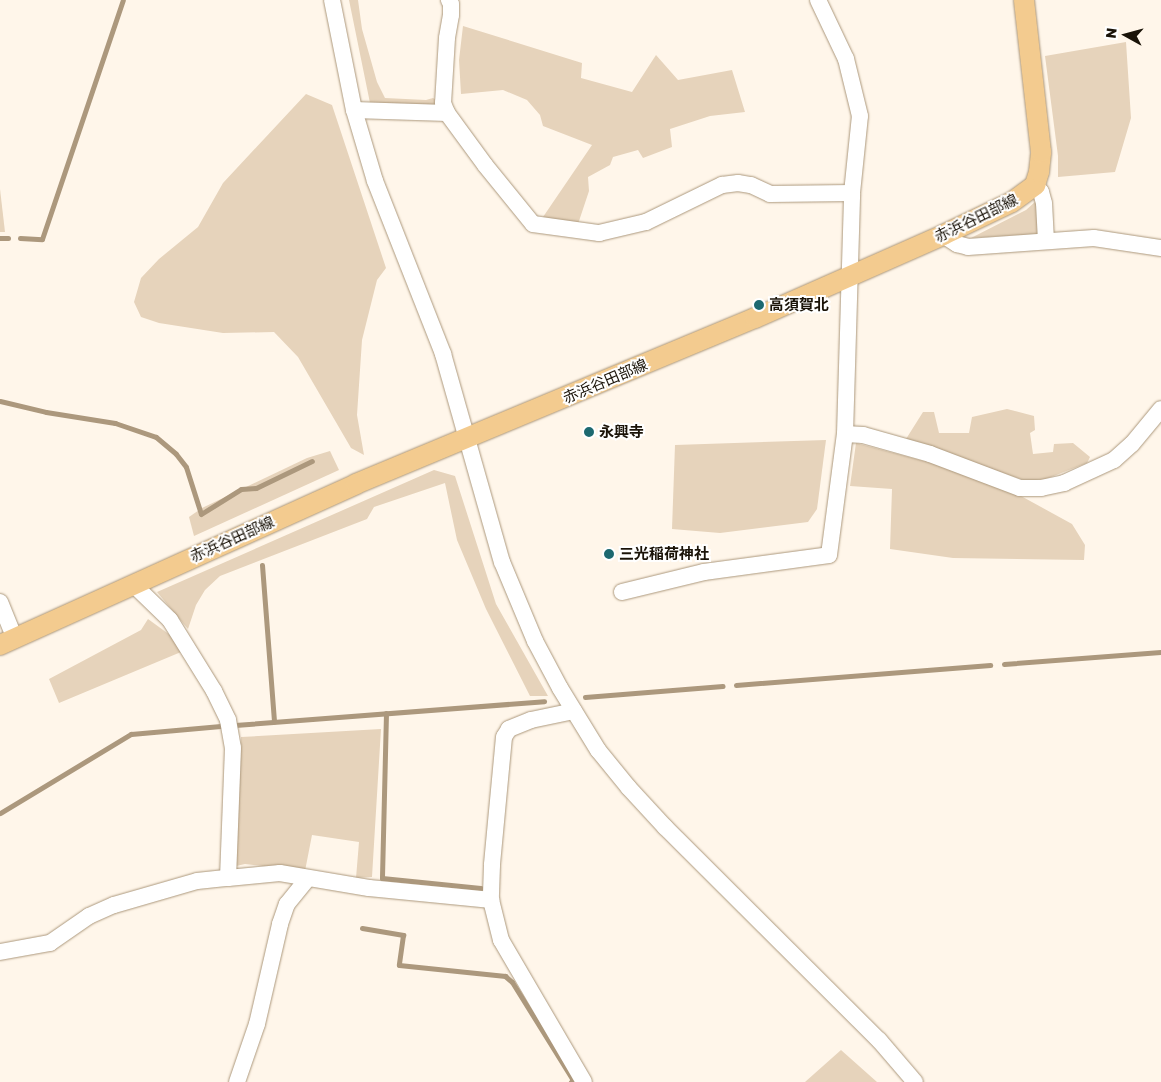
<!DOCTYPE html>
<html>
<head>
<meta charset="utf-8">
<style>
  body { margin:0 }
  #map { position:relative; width:1161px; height:1082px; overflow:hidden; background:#fff6ea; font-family:"Golos Text","Noto Sans JP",sans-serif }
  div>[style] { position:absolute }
  .green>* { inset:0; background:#e6d3bb }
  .stream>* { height:5px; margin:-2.5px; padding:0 2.5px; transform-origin:2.5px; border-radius:2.5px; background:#ac987d }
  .roads { filter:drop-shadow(0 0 1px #ac987c) drop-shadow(0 0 1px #ac987c) }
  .minor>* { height:16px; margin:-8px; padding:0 8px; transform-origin:8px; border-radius:8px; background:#fff }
  .major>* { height:20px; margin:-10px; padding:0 10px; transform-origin:10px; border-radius:10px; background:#f3cb8f }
  .dots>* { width:14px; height:14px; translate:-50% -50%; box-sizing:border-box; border:2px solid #fff; border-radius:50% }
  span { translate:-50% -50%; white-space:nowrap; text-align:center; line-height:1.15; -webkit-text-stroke:4px #fff; paint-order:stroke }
  .street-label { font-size:15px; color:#1a1308 }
  .poi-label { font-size:15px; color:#1a1308; font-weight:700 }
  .left { translate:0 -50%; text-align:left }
  .north { position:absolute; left:1101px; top:10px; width:50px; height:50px; -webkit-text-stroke:4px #fff; paint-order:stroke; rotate:277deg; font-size:14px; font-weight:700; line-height:20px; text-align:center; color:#1a1308 }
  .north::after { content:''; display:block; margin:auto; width:18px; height:22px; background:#1a1308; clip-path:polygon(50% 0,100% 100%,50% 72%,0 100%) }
</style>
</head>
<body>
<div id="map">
  <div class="green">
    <i style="clip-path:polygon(349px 0,358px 0,362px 29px,377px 82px,385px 98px,426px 100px,433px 98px,438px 101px,433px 109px,370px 103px)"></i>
    <i style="clip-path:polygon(463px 26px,582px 63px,581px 78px,632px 92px,656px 55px,678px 80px,732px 70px,745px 112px,710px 116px,670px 129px,672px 147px,643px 158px,638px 150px,613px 157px,610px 165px,588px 177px,589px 191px,578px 224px,543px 217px,592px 145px,543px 126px,540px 115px,527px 100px,503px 90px,461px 94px,459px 60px)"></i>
    <i style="clip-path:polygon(1126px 42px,1131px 118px,1115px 172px,1058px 177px,1058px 156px,1045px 56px)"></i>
    <i style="clip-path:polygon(306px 94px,332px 105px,386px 268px,377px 280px,362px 340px,357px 415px,364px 455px,351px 448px,298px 357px,274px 332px,223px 333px,159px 323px,141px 317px,134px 302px,141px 278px,159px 259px,198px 227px,223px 183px)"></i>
    <i style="clip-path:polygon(0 189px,5px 232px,0 232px)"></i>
    <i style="clip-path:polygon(1036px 201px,1042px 234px,971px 238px,1026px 210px)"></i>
    <i style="clip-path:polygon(1007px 409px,1034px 416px,1035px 430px,1030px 433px,1033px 454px,1053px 452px,1054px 444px,1073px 443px,1090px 457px,1087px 463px,1046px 479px,1026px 481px,906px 439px,923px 412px,934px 412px,939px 433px,969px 433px,972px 417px)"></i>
    <i style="clip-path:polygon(826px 440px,817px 509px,808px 522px,720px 533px,672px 529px,675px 445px)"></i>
    <i style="clip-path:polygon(856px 443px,965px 472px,1021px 496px,1072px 524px,1085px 545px,1084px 560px,953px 558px,890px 549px,892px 489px,850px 486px)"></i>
    <i style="clip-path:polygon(330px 451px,339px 470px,194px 536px,189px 517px,202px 508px,307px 458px)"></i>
    <i style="clip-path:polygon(434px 470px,455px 476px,496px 604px,548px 696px,530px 696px,486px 609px,457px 540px,445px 483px,374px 507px,367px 519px,220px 576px,205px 590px,196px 605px,188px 629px,157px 592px)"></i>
    <i style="clip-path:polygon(148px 619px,170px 635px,181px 652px,59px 703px,49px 679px,141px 630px)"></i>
    <i style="clip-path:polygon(381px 729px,372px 877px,356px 878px,359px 842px,312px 835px,305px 871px,245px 864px,236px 866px,241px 737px)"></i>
    <i style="clip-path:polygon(841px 1050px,877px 1082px,805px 1082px)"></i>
  </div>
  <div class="stream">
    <i style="left:0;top:238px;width:8px"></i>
    <i style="left:20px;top:238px;width:22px;rotate:3deg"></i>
    <i style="left:42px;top:239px;width:252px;rotate:-71.3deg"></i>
    <i style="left:0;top:401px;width:47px;rotate:13.4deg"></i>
    <i style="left:46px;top:412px;width:70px;rotate:9.1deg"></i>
    <i style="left:115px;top:423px;width:43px;rotate:18.9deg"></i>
    <i style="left:156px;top:437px;width:26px;rotate:40deg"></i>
    <i style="left:176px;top:454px;width:16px;rotate:52deg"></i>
    <i style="left:186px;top:467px;width:49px;rotate:72.3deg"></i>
    <i style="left:201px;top:514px;width:47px;rotate:-32deg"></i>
    <i style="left:241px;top:489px;width:15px;rotate:-4deg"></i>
    <i style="left:256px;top:488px;width:62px;rotate:-25.7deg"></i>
    <i style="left:262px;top:565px;width:157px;rotate:85.6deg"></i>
    <i style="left:1004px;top:664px;width:157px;rotate:-4.4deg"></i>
    <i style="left:736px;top:685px;width:255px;rotate:-4.5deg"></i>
    <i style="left:585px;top:697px;width:138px;rotate:-4.6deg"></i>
    <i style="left:386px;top:713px;width:165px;rotate:91.4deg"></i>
    <i style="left:382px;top:878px;width:99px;rotate:5.8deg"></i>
    <i style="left:235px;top:725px;width:310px;rotate:-4.4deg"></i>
    <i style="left:0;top:813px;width:153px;rotate:-31.1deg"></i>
    <i style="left:131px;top:734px;width:90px;rotate:-5.1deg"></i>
    <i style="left:362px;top:928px;width:42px;rotate:9.7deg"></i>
    <i style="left:403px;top:935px;width:30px;rotate:98deg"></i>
    <i style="left:399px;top:965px;width:107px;rotate:5.9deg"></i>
    <i style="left:505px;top:976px;width:9px;rotate:41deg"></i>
    <i style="left:512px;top:982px;width:115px;rotate:58.1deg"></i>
    <i style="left:573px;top:1080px;width:3px;rotate:135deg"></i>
  </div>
  <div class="roads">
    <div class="minor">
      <i style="left:332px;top:0;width:112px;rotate:78.7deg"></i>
      <i style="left:354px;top:110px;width:74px;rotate:73.5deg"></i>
      <i style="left:375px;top:181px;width:186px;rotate:68.5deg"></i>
      <i style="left:443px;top:354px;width:216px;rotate:74.2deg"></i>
      <i style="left:502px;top:562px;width:86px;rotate:67.3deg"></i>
      <i style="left:535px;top:641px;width:53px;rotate:62deg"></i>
      <i style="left:560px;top:688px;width:73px;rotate:58.5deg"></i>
      <i style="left:598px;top:750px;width:49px;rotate:50.8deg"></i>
      <i style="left:629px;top:788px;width:53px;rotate:47.3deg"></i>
      <i style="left:665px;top:827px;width:302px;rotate:44.9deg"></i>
      <i style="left:879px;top:1040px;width:55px;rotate:49.4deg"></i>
      <i style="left:449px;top:0;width:4px;rotate:63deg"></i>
      <i style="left:451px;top:4px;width:11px;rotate:90deg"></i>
      <i style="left:451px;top:15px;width:23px;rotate:100deg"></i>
      <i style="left:447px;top:38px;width:65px;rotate:93.5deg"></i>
      <i style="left:443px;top:103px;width:11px;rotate:68deg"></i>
      <i style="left:447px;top:113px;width:64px;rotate:53.8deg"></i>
      <i style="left:485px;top:165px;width:76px;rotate:50.9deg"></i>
      <i style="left:533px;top:224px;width:67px;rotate:7.8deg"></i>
      <i style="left:599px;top:233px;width:48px;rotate:-13.2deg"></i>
      <i style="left:646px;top:222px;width:85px;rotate:-26deg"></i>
      <i style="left:722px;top:185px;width:16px;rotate:-7deg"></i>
      <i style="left:738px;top:183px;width:13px;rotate:9deg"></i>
      <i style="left:751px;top:185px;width:21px;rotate:25deg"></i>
      <i style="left:770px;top:194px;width:82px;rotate:-0.7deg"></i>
      <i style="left:354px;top:110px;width:93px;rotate:1.8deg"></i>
      <i style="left:1035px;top:185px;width:9px;rotate:49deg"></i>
      <i style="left:1041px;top:192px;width:11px;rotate:75deg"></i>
      <i style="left:1044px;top:203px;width:38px;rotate:87deg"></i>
      <i style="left:943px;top:235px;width:17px;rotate:33deg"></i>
      <i style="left:957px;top:244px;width:11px;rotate:15deg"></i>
      <i style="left:968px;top:247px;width:126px;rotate:-4.1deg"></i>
      <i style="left:1094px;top:238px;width:68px;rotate:8.5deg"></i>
      <i style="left:845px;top:434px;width:18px;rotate:3deg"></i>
      <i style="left:863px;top:435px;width:70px;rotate:15.8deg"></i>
      <i style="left:930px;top:454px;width:96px;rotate:20.7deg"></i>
      <i style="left:1020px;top:488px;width:21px"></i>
      <i style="left:1041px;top:488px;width:24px;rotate:-12deg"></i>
      <i style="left:1064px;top:483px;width:55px;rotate:-24.7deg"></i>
      <i style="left:1114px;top:460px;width:24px;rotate:-42deg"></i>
      <i style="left:1132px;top:444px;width:45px;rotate:-50.4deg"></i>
      <i style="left:134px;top:585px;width:50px;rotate:44.2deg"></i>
      <i style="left:170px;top:620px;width:84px;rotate:58.2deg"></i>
      <i style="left:214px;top:691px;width:32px;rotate:64deg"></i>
      <i style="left:228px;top:720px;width:28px;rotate:80deg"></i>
      <i style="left:233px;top:748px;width:130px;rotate:92.2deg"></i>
      <i style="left:622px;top:592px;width:84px;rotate:-13.7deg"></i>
      <i style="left:704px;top:572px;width:126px;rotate:-7.7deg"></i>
      <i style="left:829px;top:555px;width:122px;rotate:-82.5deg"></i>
      <i style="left:845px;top:434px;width:241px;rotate:-88.3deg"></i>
      <i style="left:852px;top:193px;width:77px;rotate:-84.1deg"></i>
      <i style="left:860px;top:116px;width:59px;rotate:-103.8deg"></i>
      <i style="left:846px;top:59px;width:65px;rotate:-115.4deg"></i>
      <i style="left:0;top:602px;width:40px;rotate:68deg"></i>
      <i style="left:574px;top:711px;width:44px;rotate:168.2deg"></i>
      <i style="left:531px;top:720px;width:24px;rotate:158deg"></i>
      <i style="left:509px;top:729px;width:9px;rotate:122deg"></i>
      <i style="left:504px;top:737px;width:129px;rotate:95.4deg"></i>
      <i style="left:492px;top:865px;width:35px;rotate:92deg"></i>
      <i style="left:491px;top:900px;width:41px;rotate:76deg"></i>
      <i style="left:501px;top:940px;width:164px;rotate:59.7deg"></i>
      <i style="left:0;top:952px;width:51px;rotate:-10.2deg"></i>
      <i style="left:50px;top:943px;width:47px;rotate:-34.7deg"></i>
      <i style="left:89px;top:916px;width:27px;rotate:-24deg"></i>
      <i style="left:114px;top:905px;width:86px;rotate:-16.1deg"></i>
      <i style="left:197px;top:881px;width:31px;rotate:-6deg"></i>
      <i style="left:228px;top:878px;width:52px;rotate:-5.5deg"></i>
      <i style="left:280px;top:873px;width:90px;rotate:9.6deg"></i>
      <i style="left:369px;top:888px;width:123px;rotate:5.6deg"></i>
      <i style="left:237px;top:1082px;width:61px;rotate:-71deg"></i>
      <i style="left:257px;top:1024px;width:103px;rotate:-77deg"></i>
      <i style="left:280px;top:924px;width:21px;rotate:-71deg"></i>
      <i style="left:287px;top:904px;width:33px;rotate:-51deg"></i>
    </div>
    <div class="major">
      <i style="left:0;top:645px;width:391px;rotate:-24.3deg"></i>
      <i style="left:356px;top:484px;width:432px;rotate:-22.6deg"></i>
      <i style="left:755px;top:318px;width:206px;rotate:-23.8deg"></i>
      <i style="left:943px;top:235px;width:76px;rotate:-25.6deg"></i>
      <i style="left:1012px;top:202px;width:29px;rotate:-36deg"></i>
      <i style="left:1035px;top:185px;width:14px;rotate:-73deg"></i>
      <i style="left:1039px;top:172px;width:20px;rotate:-84deg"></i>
      <i style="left:1041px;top:152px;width:153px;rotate:-96.4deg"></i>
    </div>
  </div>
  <div class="dots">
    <i style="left:759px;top:305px;background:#1d6970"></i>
    <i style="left:589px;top:432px;background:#1d6970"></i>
    <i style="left:609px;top:554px;background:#1d6970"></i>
  </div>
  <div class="street-label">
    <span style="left:976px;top:218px;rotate:-26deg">赤浜谷田部線</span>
    <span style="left:605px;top:381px;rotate:-23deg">赤浜谷田部線</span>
    <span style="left:232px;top:539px;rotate:-24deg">赤浜谷田部線</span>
  </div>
  <div class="poi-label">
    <span class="left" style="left:769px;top:305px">高須賀北</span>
    <span class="left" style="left:599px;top:432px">永興寺</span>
    <span class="left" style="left:619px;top:554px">三光稲荷神社</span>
  </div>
  <div class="north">N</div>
</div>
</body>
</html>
